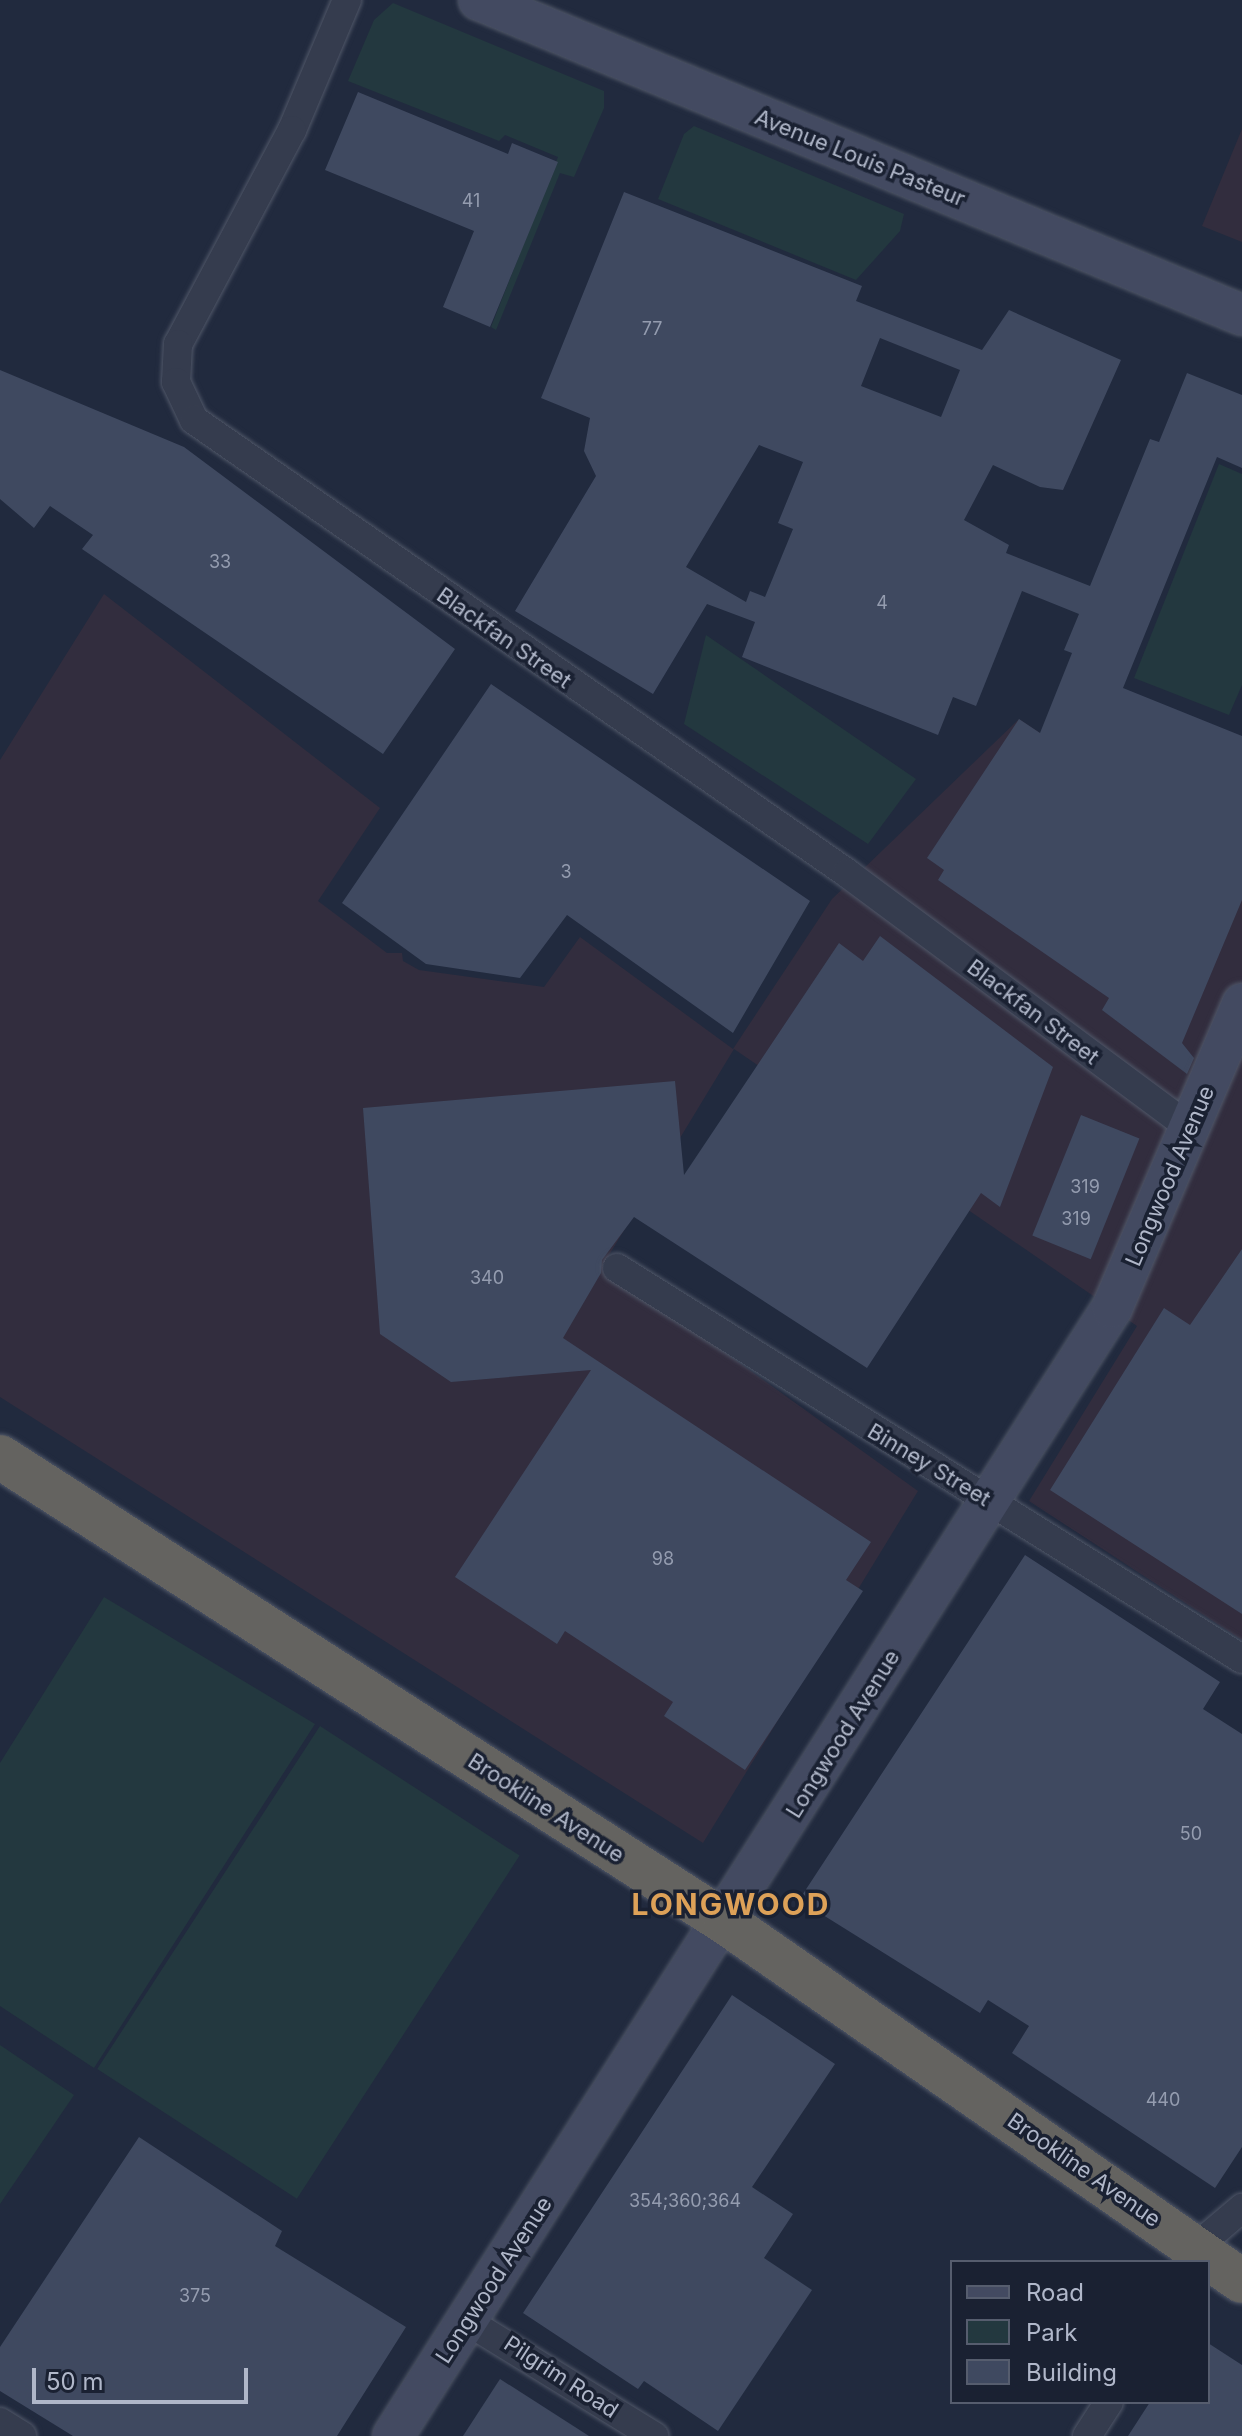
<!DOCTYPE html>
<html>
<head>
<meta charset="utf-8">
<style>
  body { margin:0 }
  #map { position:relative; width:1242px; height:2436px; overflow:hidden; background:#212a3e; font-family:Inter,sans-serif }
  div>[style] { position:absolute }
  .medical>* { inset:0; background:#322d3e }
  .green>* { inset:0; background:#23383f; transform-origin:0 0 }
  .building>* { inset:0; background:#3f4960; transform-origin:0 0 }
  .roads { filter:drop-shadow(0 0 2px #505768) drop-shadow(0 0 2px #505768) }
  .minor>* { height:28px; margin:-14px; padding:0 14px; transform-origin:14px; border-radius:14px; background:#353c4e }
  .secondary>* { height:40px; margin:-20px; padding:0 20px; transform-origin:20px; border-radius:20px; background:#434a61 }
  .trunk>* { height:44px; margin:-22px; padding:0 22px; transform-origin:22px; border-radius:22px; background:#646360 }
  span { translate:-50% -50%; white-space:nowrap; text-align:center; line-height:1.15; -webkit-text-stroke:7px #1a2132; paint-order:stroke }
  .number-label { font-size:18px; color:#949caf }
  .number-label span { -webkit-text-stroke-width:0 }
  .street-label { font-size:22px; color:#b0b7c9 }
  .district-label { font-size:30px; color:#dda158; font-weight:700; letter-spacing:2px }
  .legend { position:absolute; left:950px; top:2260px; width:260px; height:144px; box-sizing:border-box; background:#1a2132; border:2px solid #565d6e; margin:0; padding:10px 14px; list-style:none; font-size:24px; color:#b0b7c9 }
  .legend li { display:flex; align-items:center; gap:16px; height:40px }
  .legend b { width:40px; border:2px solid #565d6e }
  .scale { position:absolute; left:32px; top:2368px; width:216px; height:36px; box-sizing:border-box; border:4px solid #b0b7c9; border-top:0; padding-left:10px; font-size:24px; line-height:28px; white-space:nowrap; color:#b0b7c9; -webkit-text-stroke:6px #1a2132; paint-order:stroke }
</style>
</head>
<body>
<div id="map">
  <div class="medical">
    <i style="clip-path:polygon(1242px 129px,1242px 242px,1202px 226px)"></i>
    <i style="clip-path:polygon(104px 594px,380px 808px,318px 901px,387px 953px,402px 953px,403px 961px,419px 970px,544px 987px,580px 937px,733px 1049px,832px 899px,1019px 719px,1242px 867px,1242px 1640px,1029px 1501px,1137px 1326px,734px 1049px,603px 1265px,918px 1491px,703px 1843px,0 1397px,0 760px)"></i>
  </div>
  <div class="green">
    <i style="clip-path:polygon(393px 3px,604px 91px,604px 108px,574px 177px,560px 173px,496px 330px,491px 327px,558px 157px,505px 135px,499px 141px,348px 81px,374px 20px)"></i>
    <i style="clip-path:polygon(694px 126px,904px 214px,900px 231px,856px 280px,658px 199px,684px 134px)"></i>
    <i style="clip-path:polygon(1219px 464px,1242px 474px,1242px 685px,1229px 715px,1134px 678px)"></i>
    <i style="clip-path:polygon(706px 635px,916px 779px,868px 844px,684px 724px)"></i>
    <i style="clip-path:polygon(104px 1597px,315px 1724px,94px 2068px,0 2006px,0 1763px)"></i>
    <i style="left:320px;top:1726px;width:238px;height:409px;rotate:33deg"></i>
    <i style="clip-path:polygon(0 2045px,74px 2095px,0 2204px)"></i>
  </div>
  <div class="building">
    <i style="clip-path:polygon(358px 92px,508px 154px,512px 143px,558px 162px,490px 327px,443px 307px,474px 231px,325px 170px)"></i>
    <i style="clip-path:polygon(evenodd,624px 192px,862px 286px,856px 301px,982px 350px,1009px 310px,1121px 360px,1063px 490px,1040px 487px,993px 465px,964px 520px,1009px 545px,1006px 553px,1090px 586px,1150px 439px,1159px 442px,1187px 373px,1242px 395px,1242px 468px,1217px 457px,1123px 688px,1242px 736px,1242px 900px,1182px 1043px,1194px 1058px,1187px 1074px,1102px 1010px,1109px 998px,938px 880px,944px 870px,927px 858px,1019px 719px,1040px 733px,1072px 653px,1064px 650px,1079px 614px,1022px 591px,976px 706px,953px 697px,938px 735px,742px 657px,755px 622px,707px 604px,653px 694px,515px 611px,596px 476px,584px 451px,590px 418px,541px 398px,624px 192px,880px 338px,960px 370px,941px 417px,861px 386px,880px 338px,624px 192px,759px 445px,803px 462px,778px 523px,793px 529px,765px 597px,750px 591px,746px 602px,686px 567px,759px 445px)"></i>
    <i style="clip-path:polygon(0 370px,184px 447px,455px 649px,383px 754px,82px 549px,93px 535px,50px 506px,34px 528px,0 499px)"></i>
    <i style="clip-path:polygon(491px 684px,810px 901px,733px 1033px,567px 915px,520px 978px,426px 964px,342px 903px)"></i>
    <i style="clip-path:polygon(880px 936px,1053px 1067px,1000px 1207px,981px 1193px,867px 1368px,634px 1217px,602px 1260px,601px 1273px,563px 1338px,871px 1542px,846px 1580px,863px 1591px,745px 1770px,664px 1716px,673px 1702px,565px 1631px,557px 1644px,455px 1577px,591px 1370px,451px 1382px,380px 1334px,363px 1108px,675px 1081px,684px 1175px,839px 943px,863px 961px)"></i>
    <i style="left:1081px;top:1115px;width:63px;height:130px;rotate:22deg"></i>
    <i style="clip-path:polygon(1242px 1249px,1242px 1614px,1050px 1490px,1164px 1308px,1190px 1325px)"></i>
    <i style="clip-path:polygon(1025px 1555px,1220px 1682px,1203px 1709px,1242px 1734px,1242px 2147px,1215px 2188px,1012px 2053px,1029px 2026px,988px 2000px,980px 2013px,799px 1900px)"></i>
    <i style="clip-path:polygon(732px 1995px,835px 2064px,752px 2187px,793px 2214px,764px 2258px,812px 2290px,718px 2431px,644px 2381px,638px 2389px,523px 2313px)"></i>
    <i style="clip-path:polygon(139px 2137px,282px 2231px,275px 2246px,406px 2327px,337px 2436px,73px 2436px,0 2391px,0 2347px)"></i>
    <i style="clip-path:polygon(1208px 2343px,1242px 2365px,1242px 2436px,1128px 2436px,1150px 2402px,1208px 2402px)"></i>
    <i style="clip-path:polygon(500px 2379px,589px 2436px,463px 2436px)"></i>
  </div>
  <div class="roads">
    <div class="minor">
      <i style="left:347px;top:0;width:141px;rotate:112.9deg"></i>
      <i style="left:292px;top:130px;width:242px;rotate:118deg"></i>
      <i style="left:178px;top:344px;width:38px;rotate:93deg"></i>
      <i style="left:176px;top:382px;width:42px;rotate:64.7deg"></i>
      <i style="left:194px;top:420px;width:795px;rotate:34.75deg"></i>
      <i style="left:847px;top:873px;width:427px;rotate:36.6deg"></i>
      <i style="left:617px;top:1268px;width:737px;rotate:32.03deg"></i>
      <i style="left:1189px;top:2261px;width:14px;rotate:-65deg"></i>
      <i style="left:1195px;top:2248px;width:62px;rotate:-40.4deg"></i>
      <i style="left:467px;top:2321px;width:220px;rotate:31.6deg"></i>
      <i style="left:0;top:2422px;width:26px;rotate:32deg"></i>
      <i style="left:1087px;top:2436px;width:40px;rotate:-57.1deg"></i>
    </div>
    <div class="secondary">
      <i style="left:479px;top:0;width:825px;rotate:22.43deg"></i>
      <i style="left:393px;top:2436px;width:1338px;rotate:-57.49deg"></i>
      <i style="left:1112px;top:1308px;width:331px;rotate:-66.8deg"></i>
    </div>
    <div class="trunk">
      <i style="left:0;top:1457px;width:861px;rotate:32.68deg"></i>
      <i style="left:725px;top:1922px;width:629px;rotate:34.78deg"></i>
    </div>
  </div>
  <div class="number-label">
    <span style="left:471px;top:201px">41</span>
    <span style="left:652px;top:329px">77</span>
    <span style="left:220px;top:562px">33</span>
    <span style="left:882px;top:603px">4</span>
    <span style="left:566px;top:872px">3</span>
    <span style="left:1085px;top:1187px">319</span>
    <span style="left:1076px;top:1219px">319</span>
    <span style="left:487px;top:1278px">340</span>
    <span style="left:663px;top:1559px">98</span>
    <span style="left:1191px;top:1834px">50</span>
    <span style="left:1163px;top:2100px">440</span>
    <span style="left:685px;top:2201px">354;360;364</span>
    <span style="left:195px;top:2296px">375</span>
  </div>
  <div class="street-label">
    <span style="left:860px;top:158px;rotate:22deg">Avenue Louis Pasteur</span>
    <span style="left:504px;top:638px;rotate:35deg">Blackfan Street</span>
    <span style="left:1033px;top:1012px;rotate:37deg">Blackfan Street</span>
    <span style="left:1170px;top:1176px;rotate:-67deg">Longwood Avenue</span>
    <span style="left:929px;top:1465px;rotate:31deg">Binney Street</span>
    <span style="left:843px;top:1734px;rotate:-58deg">Longwood Avenue</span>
    <span style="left:546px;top:1808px;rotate:33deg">Brookline Avenue</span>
    <span style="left:1084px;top:2170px;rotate:35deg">Brookline Avenue</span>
    <span style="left:494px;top:2280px;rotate:-57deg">Longwood Avenue</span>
    <span style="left:561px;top:2377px;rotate:33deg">Pilgrim Road</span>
  </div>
  <div class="district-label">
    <span style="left:731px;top:1904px">LONGWOOD</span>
  </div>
  <ul class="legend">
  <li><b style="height:10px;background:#434a61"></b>Road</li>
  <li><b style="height:22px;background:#23383f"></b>Park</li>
  <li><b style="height:22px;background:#3f4960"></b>Building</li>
  </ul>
  <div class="scale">50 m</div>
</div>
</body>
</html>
